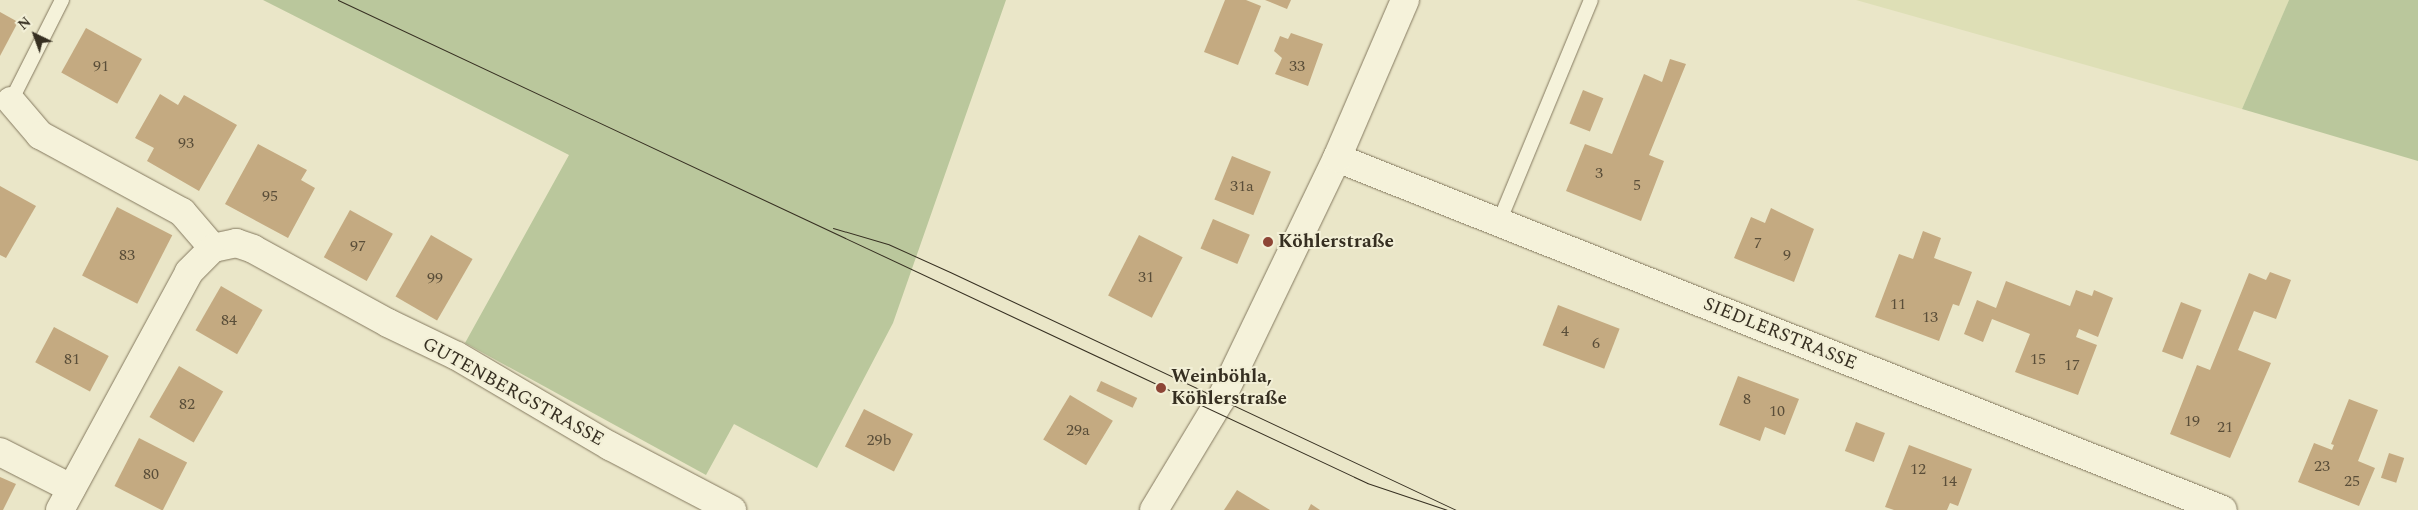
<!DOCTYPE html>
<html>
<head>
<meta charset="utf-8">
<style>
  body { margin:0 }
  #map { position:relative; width:2418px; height:510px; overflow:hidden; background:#eae6c8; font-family:Spectral,serif }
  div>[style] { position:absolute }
  .farmland>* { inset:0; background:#dedfb6 }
  .green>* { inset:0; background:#bac79c }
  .building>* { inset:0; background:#c4aa81; transform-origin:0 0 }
  .path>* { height:3px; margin-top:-1.5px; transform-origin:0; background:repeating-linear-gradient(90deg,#84795f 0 4px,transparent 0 6.5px) }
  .roads { filter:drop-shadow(0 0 1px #84795f) drop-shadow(0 0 1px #84795f) }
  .lane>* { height:14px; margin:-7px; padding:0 7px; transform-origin:7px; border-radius:7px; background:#f5f2da }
  .street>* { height:28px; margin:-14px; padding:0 14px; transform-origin:14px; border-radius:14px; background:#f5f2da }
  .secondary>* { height:28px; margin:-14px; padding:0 14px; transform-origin:14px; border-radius:14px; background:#f5f2da }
  .tram>* { height:1px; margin:-0.5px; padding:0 0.5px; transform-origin:0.5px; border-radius:0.5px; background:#362f21 }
  .dots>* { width:14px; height:14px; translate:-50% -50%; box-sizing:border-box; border:2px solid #f2efd6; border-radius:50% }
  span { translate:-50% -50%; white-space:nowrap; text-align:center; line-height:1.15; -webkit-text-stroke:4px #f2efd6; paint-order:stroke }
  .number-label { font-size:16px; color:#5a4e39 }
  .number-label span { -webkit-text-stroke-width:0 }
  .poi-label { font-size:19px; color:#362f21; font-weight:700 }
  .left { translate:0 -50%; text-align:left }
  .street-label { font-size:19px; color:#362f21 }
  .north { position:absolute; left:10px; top:10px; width:50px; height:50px; -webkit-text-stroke:4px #f2efd6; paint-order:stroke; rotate:318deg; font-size:14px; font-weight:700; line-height:20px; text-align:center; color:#362f21 }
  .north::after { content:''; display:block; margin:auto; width:18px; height:22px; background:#362f21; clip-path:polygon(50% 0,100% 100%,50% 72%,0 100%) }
</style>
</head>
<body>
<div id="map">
  <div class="farmland">
    <i style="clip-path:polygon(1856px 0,2289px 0,2242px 109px)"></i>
  </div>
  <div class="green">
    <i style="clip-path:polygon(263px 0,1006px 0,893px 323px,817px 468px,734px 424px,706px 475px,465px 343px,569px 155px)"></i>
    <i style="clip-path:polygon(2289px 0,2418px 0,2418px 161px,2242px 109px)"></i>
  </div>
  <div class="building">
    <i style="clip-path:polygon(1225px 0,1246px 0,1261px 6px,1238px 65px,1204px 52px)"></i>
    <i style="clip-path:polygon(1265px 0,1291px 0,1287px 9px)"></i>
    <i style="clip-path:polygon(0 12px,18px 22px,0 56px)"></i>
    <i style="left:86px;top:28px;width:64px;height:51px;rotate:29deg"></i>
    <i style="clip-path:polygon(1291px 33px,1323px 44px,1308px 86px,1275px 74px,1282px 58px,1274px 51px,1280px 36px,1288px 39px)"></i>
    <i style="clip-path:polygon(1670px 59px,1686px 64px,1649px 155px,1664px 161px,1641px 221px,1566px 191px,1585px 144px,1612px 154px,1644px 74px,1662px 82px)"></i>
    <i style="left:1583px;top:90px;width:22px;height:36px;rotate:22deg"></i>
    <i style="clip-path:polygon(160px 94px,178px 105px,184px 95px,237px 125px,199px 191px,147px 161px,154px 148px,135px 138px)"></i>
    <i style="clip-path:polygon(258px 144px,307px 170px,301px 180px,315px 188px,288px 238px,225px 204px)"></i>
    <i style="left:1232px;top:156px;width:42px;height:47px;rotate:22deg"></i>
    <i style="clip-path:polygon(0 186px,36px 206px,6px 258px,0 255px)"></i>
    <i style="left:117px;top:207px;width:62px;height:77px;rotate:27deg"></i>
    <i style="clip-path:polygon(1771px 208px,1814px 229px,1794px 282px,1734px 258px,1751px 217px,1765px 223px)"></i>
    <i style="left:350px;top:210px;width:49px;height:54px;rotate:29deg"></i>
    <i style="left:1213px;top:219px;width:40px;height:32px;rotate:23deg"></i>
    <i style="clip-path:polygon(1923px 231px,1941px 238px,1934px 258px,1972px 272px,1959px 306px,1953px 304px,1939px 341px,1875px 317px,1899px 254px,1913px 259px)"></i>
    <i style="left:431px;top:235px;width:48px;height:71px;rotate:30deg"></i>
    <i style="left:1139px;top:235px;width:49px;height:68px;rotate:27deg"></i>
    <i style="clip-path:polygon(2270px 272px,2291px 280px,2276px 319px,2254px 311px,2238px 350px,2271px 363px,2230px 458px,2170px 434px,2197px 365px,2210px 370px,2249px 273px,2266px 280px)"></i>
    <i style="clip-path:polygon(2006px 281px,2070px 306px,2076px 290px,2092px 296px,2094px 290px,2113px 298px,2098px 337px,2079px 329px,2076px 337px,2097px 345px,2078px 395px,2015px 372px,2030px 334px,1992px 319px,1983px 342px,1964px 334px,1977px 300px,1996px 308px)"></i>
    <i style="left:221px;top:286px;width:48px;height:51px;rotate:30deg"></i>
    <i style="left:2181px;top:302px;width:22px;height:53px;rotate:21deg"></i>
    <i style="left:1558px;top:305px;width:66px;height:43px;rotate:21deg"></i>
    <i style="left:54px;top:327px;width:62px;height:40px;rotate:28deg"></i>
    <i style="left:179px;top:366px;width:51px;height:59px;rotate:30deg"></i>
    <i style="clip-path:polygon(1738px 376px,1799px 399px,1785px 435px,1765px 427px,1760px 441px,1719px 425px)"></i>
    <i style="left:1101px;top:381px;width:40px;height:11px;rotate:25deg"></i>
    <i style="left:1070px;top:395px;width:50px;height:52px;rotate:31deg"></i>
    <i style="clip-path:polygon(2349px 399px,2378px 410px,2358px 461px,2375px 468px,2359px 506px,2298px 482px,2314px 443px,2332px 450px,2334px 445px,2331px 444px)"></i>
    <i style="left:864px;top:409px;width:55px;height:42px;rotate:27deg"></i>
    <i style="left:1856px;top:422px;width:31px;height:31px;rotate:21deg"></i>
    <i style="left:139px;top:438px;width:54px;height:54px;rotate:27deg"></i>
    <i style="clip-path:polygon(1909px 445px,1972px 469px,1958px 506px,1950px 503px,1947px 510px,1894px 510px,1885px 507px)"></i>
    <i style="left:2389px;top:453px;width:16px;height:26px;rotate:18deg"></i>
    <i style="clip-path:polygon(0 477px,16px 484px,3px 510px,0 510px)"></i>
    <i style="clip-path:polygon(1237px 490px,1270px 510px,1224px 510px)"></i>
    <i style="clip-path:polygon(1311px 504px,1320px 510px,1308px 510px)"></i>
  </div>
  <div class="path">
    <i style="left:1190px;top:376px;width:8px;rotate:23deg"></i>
  </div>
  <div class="roads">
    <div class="lane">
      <i style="left:11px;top:101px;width:113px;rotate:-63.2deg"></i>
      <i style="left:1499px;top:222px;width:240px;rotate:-67.5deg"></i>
    </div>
    <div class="street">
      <i style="left:11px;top:101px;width:45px;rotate:49.5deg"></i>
      <i style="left:40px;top:135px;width:162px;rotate:28.5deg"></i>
      <i style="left:182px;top:212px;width:48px;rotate:49.3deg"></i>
      <i style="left:1337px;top:158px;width:953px;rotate:21.67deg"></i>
      <i style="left:0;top:452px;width:80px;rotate:26.9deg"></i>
      <i style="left:60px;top:510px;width:271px;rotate:-61.5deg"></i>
      <i style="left:189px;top:272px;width:34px;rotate:-45deg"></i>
      <i style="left:213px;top:248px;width:24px;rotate:-12deg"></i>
      <i style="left:236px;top:243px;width:18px;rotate:19deg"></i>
      <i style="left:253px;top:249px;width:154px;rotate:28.7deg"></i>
      <i style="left:388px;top:323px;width:76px;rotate:25.6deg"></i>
      <i style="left:457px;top:356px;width:178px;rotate:30.5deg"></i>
      <i style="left:610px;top:446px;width:138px;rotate:27.7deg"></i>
    </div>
    <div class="secondary">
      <i style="left:1154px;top:510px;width:130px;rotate:-58.9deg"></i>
      <i style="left:1221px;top:399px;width:267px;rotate:-64.3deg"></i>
      <i style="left:1337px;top:158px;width:172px;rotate:-66.7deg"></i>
    </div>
  </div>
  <div class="tram">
    <i style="left:338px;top:0;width:1137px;rotate:25.14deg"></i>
    <i style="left:1367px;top:483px;width:84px;rotate:18.6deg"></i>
    <i style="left:833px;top:228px;width:57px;rotate:16.2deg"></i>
    <i style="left:888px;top:244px;width:68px;rotate:24.3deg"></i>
    <i style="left:950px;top:272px;width:559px;rotate:25.19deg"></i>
  </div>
  <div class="dots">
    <i style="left:1268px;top:242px;background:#8d4535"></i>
    <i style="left:1161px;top:388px;background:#8d4535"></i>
  </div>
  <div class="number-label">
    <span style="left:101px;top:66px">91</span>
    <span style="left:1297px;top:66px">33</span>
    <span style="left:186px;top:143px">93</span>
    <span style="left:1599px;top:173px">3</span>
    <span style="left:1637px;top:185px">5</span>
    <span style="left:1242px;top:186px">31a</span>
    <span style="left:270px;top:196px">95</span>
    <span style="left:1758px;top:243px">7</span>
    <span style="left:358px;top:246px">97</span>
    <span style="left:127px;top:255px">83</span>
    <span style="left:1787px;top:255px">9</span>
    <span style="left:1146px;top:277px">31</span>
    <span style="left:435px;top:278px">99</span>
    <span style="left:1898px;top:304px">11</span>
    <span style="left:1930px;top:317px">13</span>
    <span style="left:229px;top:320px">84</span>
    <span style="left:1565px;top:331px">4</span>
    <span style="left:1596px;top:343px">6</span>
    <span style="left:72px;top:359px">81</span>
    <span style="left:2038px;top:359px">15</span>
    <span style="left:2072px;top:365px">17</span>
    <span style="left:1747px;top:399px">8</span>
    <span style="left:187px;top:404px">82</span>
    <span style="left:1777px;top:411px">10</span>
    <span style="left:2192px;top:421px">19</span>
    <span style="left:2225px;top:427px">21</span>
    <span style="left:1078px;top:430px">29a</span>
    <span style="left:879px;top:440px">29b</span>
    <span style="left:2322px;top:466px">23</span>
    <span style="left:1918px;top:469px">12</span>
    <span style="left:151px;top:474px">80</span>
    <span style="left:1949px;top:481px">14</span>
    <span style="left:2352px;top:481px">25</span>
  </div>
  <div class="poi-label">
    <span class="left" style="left:1278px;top:242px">Köhlerstraße</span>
    <span class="left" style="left:1171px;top:388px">Weinböhla,<br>Köhlerstraße</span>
  </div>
  <div class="street-label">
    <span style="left:1780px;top:334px;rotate:22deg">SIEDLERSTRASSE</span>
    <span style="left:513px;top:392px;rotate:29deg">GUTENBERGSTRASSE</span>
  </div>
  <div class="north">N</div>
</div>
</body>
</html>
